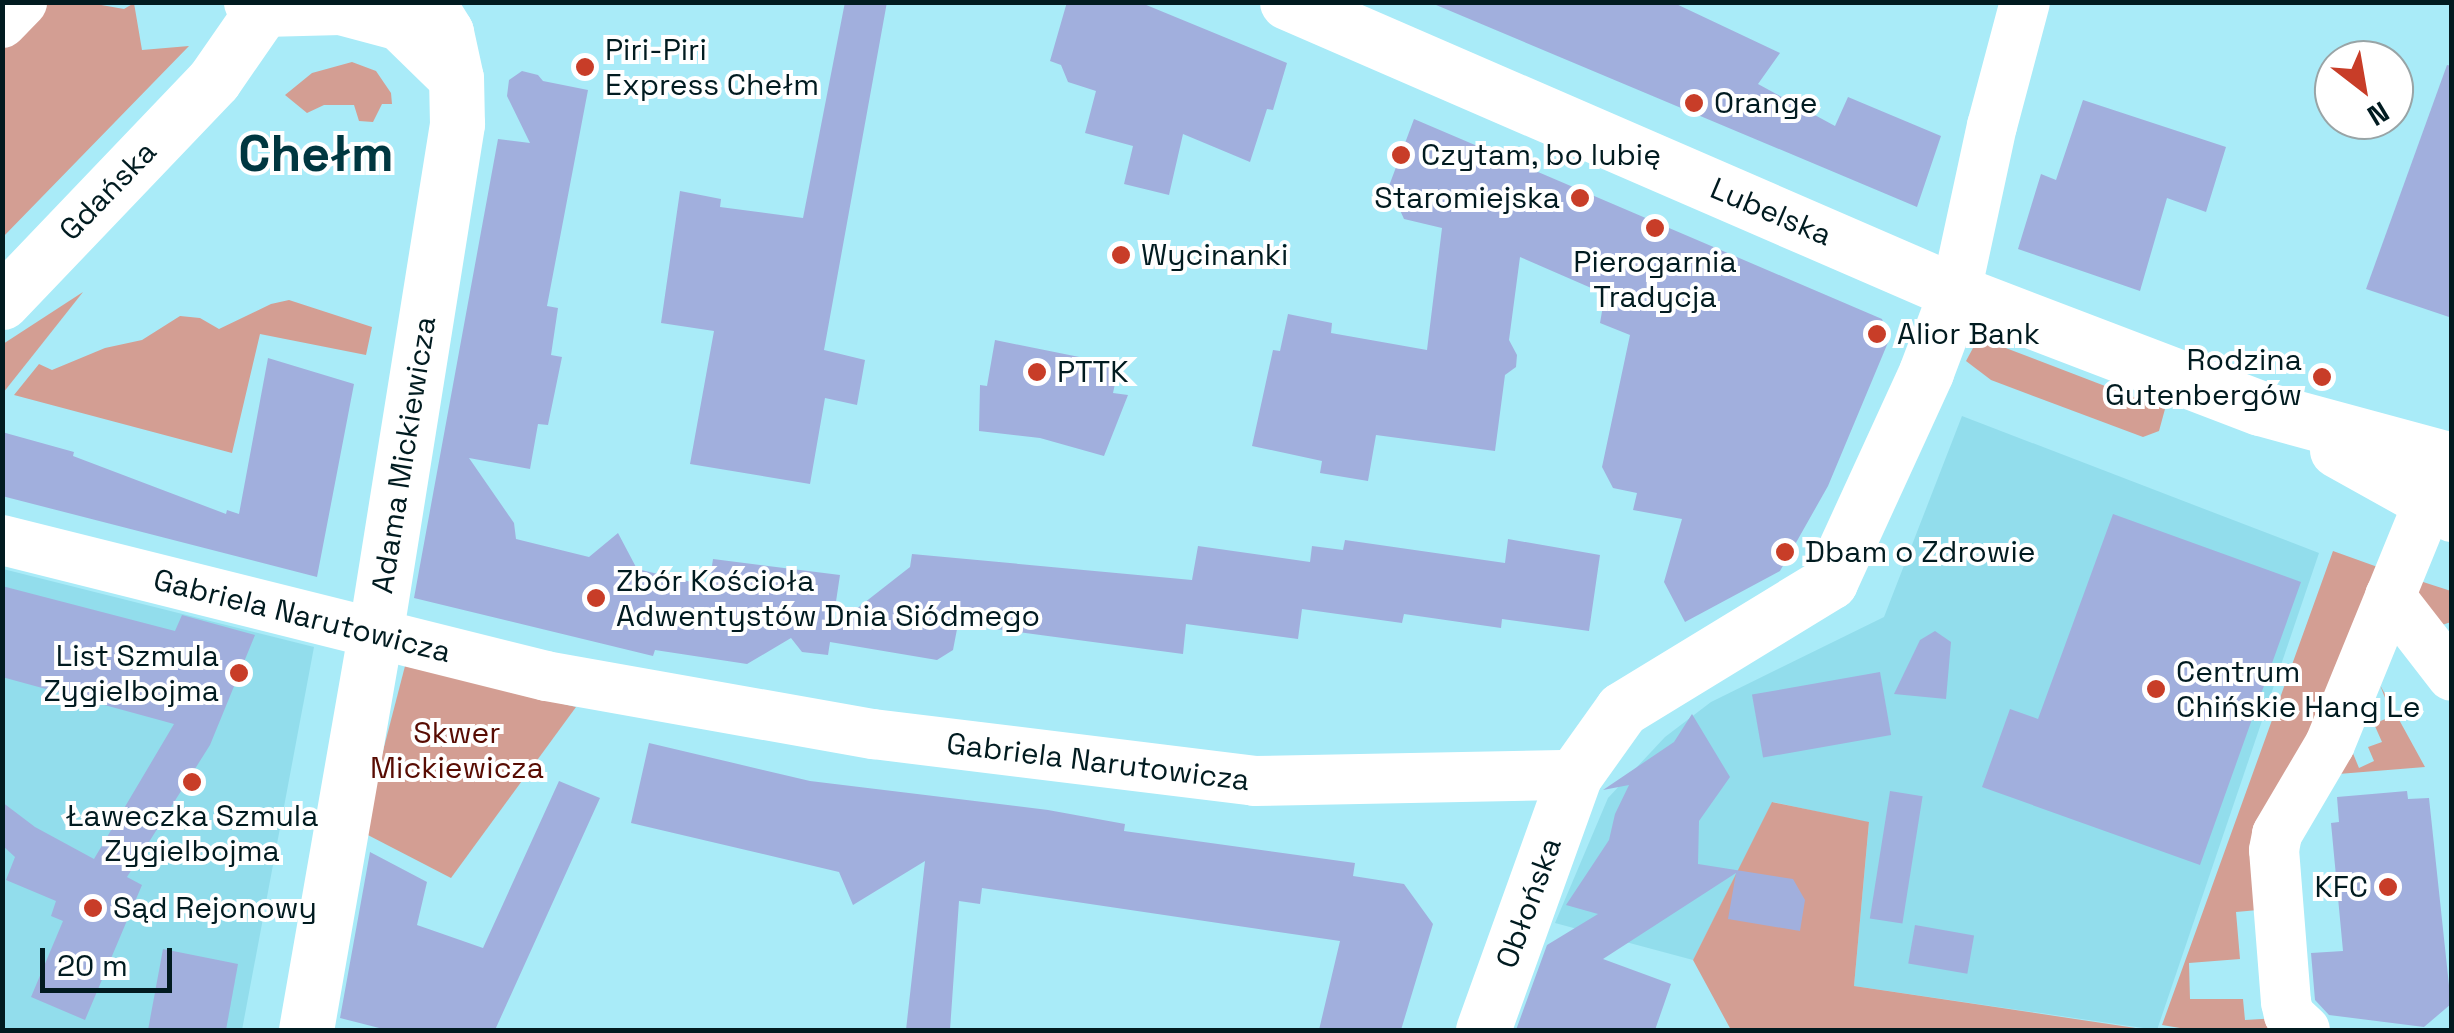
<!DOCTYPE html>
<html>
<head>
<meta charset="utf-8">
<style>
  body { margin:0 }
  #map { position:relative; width:2454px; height:1033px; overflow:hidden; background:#a9ebf8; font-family:"Space Grotesk",sans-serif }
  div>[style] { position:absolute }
  .built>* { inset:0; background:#92ddec }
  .green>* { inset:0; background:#d39e93 }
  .building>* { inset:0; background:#a1afdd; transform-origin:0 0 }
  .minor>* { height:50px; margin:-25px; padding:0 25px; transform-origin:25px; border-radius:25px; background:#fff }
  .tertiary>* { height:55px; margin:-27.5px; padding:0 27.5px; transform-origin:27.5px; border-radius:27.5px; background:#fff }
  .dots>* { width:28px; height:28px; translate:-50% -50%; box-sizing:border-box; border:5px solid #fff; border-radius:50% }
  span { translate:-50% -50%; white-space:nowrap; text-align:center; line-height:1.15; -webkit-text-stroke:8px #fff; paint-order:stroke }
  .poi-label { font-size:30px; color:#011b20 }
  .left { translate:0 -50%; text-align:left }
  .right { translate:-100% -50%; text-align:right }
  .street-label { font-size:30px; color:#011b20 }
  .park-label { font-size:30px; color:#580c03 }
  .town-label { font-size:50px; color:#003740; font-weight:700 }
  .frame { position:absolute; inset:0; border:5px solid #011b20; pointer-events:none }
  .north { position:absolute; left:2314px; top:40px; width:100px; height:100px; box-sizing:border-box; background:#fff; border:2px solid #99a4a6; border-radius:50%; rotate:149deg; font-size:28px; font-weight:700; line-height:40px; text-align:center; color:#011b20 }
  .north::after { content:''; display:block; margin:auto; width:35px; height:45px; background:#c83d28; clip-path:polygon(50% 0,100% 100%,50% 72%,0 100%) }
  .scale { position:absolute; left:40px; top:948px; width:132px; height:45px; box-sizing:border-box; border:5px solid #011b20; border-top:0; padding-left:12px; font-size:30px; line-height:35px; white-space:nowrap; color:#011b20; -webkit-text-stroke:8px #fff; paint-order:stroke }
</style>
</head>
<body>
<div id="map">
  <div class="built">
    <i style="clip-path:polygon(1962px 416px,2319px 553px,2157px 1030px,1854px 986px,1869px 823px,1773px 802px,1693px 960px,1555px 923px,1608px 798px,1665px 737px,1711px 702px,1884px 617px)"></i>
    <i style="clip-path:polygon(3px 569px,314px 647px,242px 1030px,3px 1030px)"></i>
  </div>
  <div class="green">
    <i style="clip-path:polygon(45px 3px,90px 3px,124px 9px,134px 3px,142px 50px,189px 46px,3px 237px,3px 47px,23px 35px)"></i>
    <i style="clip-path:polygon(352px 62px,376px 71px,391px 93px,392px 104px,382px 104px,373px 122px,359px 121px,354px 105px,324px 105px,307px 113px,285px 95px,312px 73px)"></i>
    <i style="clip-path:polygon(83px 292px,30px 359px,3px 393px,3px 344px)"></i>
    <i style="clip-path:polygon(289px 300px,372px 327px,366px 355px,260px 334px,232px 453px,14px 395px,39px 364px,52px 370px,105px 348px,142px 340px,180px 316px,200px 318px,219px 329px,271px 304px)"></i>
    <i style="clip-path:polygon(1990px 342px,2165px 409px,2159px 431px,2143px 437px,1991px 380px,1966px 361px,1973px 348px)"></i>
    <i style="clip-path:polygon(2333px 551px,2386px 570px,2269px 909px,2236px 912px,2240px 959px,2189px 963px,2190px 999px,2243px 999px,2245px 1020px,2278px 1018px,2279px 1030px,2192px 1030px,2162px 1025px)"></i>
    <i style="clip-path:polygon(2420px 581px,2451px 591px,2451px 622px,2436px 627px,2415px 592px)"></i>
    <i style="clip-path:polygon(405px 666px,576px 707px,451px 878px,362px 832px)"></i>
    <i style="clip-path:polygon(2380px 685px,2425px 767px,2326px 775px,2345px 734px,2359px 768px,2374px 761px,2368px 747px,2382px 742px,2374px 724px,2392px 716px)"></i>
    <i style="clip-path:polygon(1772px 802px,1869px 822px,1854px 986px,2149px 1030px,1731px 1030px,1693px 960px)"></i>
  </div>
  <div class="building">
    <i style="clip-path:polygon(845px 2px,887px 2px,824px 350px,865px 360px,857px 405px,825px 398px,810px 484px,690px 464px,714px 331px,661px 323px,680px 191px,721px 199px,720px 207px,803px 218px)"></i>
    <i style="clip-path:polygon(1067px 2px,1139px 2px,1287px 63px,1273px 110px,1267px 109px,1250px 162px,1183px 134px,1169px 195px,1124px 184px,1133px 146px,1085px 133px,1096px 91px,1068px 82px,1061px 65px,1050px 61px)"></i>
    <i style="clip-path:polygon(1429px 2px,1672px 2px,1780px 53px,1758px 84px,1835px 126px,1848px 97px,1941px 136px,1917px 207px)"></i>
    <i style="clip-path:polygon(2447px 65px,2452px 66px,2452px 318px,2366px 289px)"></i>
    <i style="clip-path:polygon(522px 71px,538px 75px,543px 81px,588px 90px,547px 306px,558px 308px,551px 355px,562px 357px,548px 425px,538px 424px,530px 469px,469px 458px,514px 523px,516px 539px,589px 557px,618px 533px,637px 569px,709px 586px,713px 559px,840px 575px,832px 628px,910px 567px,912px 554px,1192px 580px,1198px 546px,1310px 562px,1312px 546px,1343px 550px,1345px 540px,1505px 563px,1508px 539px,1600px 555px,1589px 631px,1502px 619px,1501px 628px,1404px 614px,1402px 623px,1302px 609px,1298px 639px,1186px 624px,1183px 654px,958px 624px,953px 650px,937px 660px,830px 642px,828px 655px,802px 652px,791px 638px,747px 664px,655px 650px,653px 656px,414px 598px,498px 139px,530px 143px,507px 96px,509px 80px)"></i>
    <i style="clip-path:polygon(2083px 100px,2226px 147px,2206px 212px,2167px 198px,2140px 291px,2018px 249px,2041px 174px,2056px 180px)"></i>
    <i style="clip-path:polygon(1414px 119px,1882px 319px,1889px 340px,1828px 486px,1780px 571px,1685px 622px,1664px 582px,1682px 519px,1633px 510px,1637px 493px,1613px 488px,1602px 467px,1630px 335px,1600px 323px,1605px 294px,1520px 257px,1509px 340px,1517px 355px,1516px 367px,1505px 375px,1495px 451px,1376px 435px,1368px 481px,1320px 473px,1322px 461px,1252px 446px,1273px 350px,1280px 351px,1288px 314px,1332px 323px,1331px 333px,1427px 350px,1442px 228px,1404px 219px,1399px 208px,1383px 202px)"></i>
    <i style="clip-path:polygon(995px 340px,1119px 365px,1113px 393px,1128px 395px,1104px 456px,1040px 438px,979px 431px,980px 385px,987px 386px)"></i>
    <i style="clip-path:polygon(268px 358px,354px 384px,317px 577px,2px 496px,2px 432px,74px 452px,73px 456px,226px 514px,227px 510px,239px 514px)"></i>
    <i style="clip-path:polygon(2113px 514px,2301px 582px,2200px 865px,1982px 787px,2010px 709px,2038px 719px)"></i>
    <i style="clip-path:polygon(2px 586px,175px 631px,182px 615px,255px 635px,210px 745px,127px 877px,142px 885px,85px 1020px,31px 997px,63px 921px,51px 916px,56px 901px,6px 880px,15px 857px,2px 845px,2px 802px,35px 827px,94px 859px,174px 724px,2px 677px)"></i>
    <i style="clip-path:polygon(1935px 631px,1951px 642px,1946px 699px,1894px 694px,1920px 640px)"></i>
    <i style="left:1880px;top:672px;width:64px;height:130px;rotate:80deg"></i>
    <i style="clip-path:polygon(1692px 714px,1730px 777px,1699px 821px,1698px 864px,1793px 879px,1805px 900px,1800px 931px,1728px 919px,1736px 873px,1603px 959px,1671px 984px,1655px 1030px,1516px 1030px,1547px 945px,1598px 914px,1566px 905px,1609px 840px,1615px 814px,1629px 785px,1603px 790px,1674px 742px)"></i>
    <i style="clip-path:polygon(649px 743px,810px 781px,1048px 810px,1125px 824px,1124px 831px,1355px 863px,1353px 876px,1404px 884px,1433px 924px,1401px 1030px,1319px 1030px,1340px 941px,982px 888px,980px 904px,959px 901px,950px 1030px,906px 1030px,925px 861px,853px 905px,839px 872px,631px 823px)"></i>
    <i style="clip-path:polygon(559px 781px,600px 798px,495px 1030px,387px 1030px,340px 1018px,370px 852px,427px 882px,417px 925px,483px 948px)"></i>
    <i style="left:1890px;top:791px;width:33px;height:129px;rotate:9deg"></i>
    <i style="clip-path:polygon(2407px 791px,2408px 799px,2429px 798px,2451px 1004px,2424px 1027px,2329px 1015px,2315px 1000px,2311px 953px,2343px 951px,2331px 823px,2339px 822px,2337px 797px)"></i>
    <i style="left:1915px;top:925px;width:60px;height:39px;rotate:10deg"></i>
    <i style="clip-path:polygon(163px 949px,238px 964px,226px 1030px,148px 1030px)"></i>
  </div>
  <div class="minor">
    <i style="left:2px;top:23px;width:29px;rotate:-46deg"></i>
    <i style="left:1956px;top:292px;width:170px;rotate:-77.8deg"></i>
    <i style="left:1992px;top:126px;width:128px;rotate:-75.1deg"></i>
    <i style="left:2px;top:540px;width:561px;rotate:14.04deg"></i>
    <i style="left:546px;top:676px;width:332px;rotate:10.1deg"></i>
    <i style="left:873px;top:734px;width:384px;rotate:7deg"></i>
    <i style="left:1254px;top:781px;width:321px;rotate:-1.1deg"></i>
    <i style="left:2390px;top:596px;width:101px;rotate:52.2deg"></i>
    <i style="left:2305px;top:1030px;width:22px;rotate:-137deg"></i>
    <i style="left:2289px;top:1015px;width:13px;rotate:-103deg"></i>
    <i style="left:2286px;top:1002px;width:152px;rotate:-94.5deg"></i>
    <i style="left:2274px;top:850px;width:16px;rotate:-79deg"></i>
    <i style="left:2277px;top:834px;width:104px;rotate:-59.5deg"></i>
    <i style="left:2330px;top:744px;width:262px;rotate:-67.8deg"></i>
  </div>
  <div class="tertiary">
    <i style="left:251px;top:2px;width:14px;rotate:30deg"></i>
    <i style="left:263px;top:9px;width:77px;rotate:-1.5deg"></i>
    <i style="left:340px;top:7px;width:62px;rotate:14.9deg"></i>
    <i style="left:400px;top:23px;width:66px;rotate:44.4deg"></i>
    <i style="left:1287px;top:2px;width:729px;rotate:23.44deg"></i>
    <i style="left:1956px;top:292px;width:325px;rotate:20.9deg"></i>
    <i style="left:2260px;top:408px;width:199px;rotate:15.2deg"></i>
    <i style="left:2px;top:302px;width:307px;rotate:-46.3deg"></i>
    <i style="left:214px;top:80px;width:95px;rotate:-55.3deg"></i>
    <i style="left:2337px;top:450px;width:132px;rotate:29.1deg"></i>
    <i style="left:306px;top:1030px;width:400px;rotate:-80.1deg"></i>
    <i style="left:375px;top:636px;width:519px;rotate:-80.9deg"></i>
    <i style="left:457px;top:124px;width:46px;rotate:-91.2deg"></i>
    <i style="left:456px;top:78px;width:47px;rotate:-102.3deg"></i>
    <i style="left:446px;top:32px;width:36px;rotate:-122deg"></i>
    <i style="left:1483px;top:1030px;width:271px;rotate:-70.2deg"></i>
    <i style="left:1575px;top:775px;width:81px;rotate:-54.5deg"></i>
    <i style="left:1622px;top:709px;width:244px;rotate:-31.4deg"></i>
    <i style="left:1830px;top:582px;width:231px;rotate:-65.4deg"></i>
    <i style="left:1926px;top:372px;width:85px;rotate:-69.4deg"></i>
  </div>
  <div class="dots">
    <i style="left:585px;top:67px;background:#c83d28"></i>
    <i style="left:1694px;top:103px;background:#c83d28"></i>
    <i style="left:1401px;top:155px;background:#c83d28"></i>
    <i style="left:1580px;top:198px;background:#c83d28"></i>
    <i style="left:1655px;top:228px;background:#c83d28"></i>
    <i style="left:1121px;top:255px;background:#c83d28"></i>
    <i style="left:1877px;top:334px;background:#c83d28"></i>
    <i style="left:1037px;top:372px;background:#c83d28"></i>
    <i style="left:2322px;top:377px;background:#c83d28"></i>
    <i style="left:1785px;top:552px;background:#c83d28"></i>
    <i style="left:596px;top:598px;background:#c83d28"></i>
    <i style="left:239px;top:673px;background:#c83d28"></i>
    <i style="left:2156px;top:689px;background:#c83d28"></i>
    <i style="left:192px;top:782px;background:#c83d28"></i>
    <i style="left:2388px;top:887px;background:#c83d28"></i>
    <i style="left:93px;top:908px;background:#c83d28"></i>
  </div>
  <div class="poi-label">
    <span class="left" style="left:605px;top:67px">Piri-Piri<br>Express Chełm</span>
    <span class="left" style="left:1714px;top:103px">Orange</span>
    <span class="left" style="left:1421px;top:155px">Czytam, bo lubię</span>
    <span class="right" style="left:1560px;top:198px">Staromiejska</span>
    <span class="left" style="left:1141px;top:255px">Wycinanki</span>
    <span style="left:1655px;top:279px">Pierogarnia<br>Tradycja</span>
    <span class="left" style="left:1897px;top:334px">Alior Bank</span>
    <span class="right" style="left:2302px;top:377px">Rodzina<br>Gutenbergów</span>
    <span class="left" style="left:1057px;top:372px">PTTK</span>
    <span class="left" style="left:1805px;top:552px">Dbam o Zdrowie</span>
    <span class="left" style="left:616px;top:598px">Zbór Kościoła<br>Adwentystów Dnia Siódmego</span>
    <span class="right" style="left:219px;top:673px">List Szmula<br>Zygielbojma</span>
    <span class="left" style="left:2176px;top:689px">Centrum<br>Chińskie Hang Le</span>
    <span style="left:192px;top:833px">Ławeczka Szmula<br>Zygielbojma</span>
    <span class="right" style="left:2368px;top:887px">KFC</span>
    <span class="left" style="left:113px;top:908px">Sąd Rejonowy</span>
  </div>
  <div class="street-label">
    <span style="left:108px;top:191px;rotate:-46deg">Gdańska</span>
    <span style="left:1771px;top:212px;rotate:23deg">Lubelska</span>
    <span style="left:404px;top:455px;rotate:-81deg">Adama Mickiewicza</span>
    <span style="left:302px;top:616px;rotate:14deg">Gabriela Narutowicza</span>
    <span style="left:1098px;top:762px;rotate:7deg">Gabriela Narutowicza</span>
    <span style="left:1529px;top:903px;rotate:-70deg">Obłońska</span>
  </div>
  <div class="park-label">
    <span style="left:457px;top:750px">Skwer<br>Mickiewicza</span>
  </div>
  <div class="town-label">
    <span style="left:316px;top:155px">Chełm</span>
  </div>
  <div class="frame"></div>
  <div class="north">N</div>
  <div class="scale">20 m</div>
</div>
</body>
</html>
